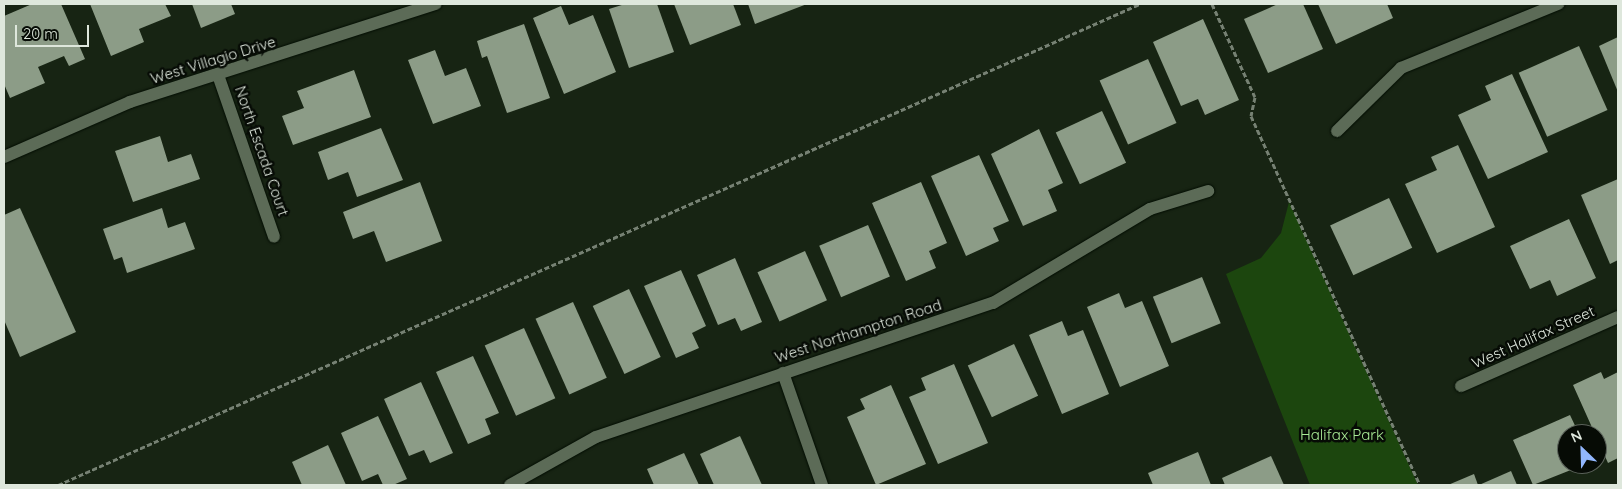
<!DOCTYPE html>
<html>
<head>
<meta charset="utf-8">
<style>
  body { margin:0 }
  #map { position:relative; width:1622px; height:489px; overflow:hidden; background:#172413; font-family:Quicksand,sans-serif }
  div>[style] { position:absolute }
  .green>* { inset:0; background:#1c460e }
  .building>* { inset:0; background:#8c9c87; transform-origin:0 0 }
  .path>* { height:3px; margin-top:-1.5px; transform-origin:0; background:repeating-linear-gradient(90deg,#768173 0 5px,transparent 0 7.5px) }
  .roads { filter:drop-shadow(0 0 1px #030d02) drop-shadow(0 0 1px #030d02) }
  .minor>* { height:12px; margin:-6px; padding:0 6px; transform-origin:6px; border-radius:6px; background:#5c6b57 }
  span { translate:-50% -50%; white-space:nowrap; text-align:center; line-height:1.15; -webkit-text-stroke:5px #060b05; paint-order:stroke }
  .street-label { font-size:15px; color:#dee7dc }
  .park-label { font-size:15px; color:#a9eb96 }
  .frame { position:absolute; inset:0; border:5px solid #dee7dc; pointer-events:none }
  .north { position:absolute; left:1557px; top:424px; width:50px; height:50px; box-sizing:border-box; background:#060b05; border:1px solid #5c635b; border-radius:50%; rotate:336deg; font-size:14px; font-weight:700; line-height:20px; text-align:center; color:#dee7dc }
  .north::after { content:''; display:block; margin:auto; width:18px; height:22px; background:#92b7fd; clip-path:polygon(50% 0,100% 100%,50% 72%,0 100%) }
  .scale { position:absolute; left:15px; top:25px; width:74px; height:22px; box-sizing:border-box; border:2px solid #dee7dc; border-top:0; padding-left:6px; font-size:15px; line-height:18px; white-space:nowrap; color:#dee7dc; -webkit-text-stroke:4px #060b05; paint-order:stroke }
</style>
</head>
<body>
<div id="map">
  <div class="green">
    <i style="clip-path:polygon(1289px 202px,1418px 485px,1310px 485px,1226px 274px,1261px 258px,1281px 233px)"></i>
  </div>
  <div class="building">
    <i style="clip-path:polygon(32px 4px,61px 4px,85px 59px,69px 66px,64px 56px,38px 67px,45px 83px,10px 98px,4px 84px,4px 16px)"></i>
    <i style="clip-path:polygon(90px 4px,165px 4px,171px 16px,139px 29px,144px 42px,111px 56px)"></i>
    <i style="clip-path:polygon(192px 4px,231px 4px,235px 14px,201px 28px)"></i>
    <i style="clip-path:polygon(625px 4px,657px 4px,674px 52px,629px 68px,609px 9px)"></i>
    <i style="clip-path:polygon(674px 4px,733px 4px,741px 25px,690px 45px)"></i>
    <i style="clip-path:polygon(748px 4px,807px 4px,755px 24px)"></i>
    <i style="clip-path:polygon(1278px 4px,1303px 4px,1323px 49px,1268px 73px,1244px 19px)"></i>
    <i style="clip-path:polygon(1318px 4px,1387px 4px,1393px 18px,1336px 44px)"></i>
    <i style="clip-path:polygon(561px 6px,569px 25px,593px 15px,616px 72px,564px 94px,533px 18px)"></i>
    <i style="clip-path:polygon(1203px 19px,1239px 100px,1205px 115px,1198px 99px,1181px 106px,1153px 42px)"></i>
    <i style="clip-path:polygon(524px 24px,550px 98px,507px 113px,487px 56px,482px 58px,477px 41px)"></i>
    <i style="clip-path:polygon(1618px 37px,1618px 92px,1599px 46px)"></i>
    <i style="left:1579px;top:46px;width:70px;height:66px;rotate:66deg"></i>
    <i style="clip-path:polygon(435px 50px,445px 76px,466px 68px,481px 106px,433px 124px,408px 60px)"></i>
    <i style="left:1148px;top:59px;width:70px;height:53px;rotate:66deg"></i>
    <i style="clip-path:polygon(354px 70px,371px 117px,293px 145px,282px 116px,304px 108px,297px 91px)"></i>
    <i style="clip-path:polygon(1512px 74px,1548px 152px,1488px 179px,1458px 115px,1491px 100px,1485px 86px)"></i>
    <i style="left:1102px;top:111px;width:57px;height:51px;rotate:65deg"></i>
    <i style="clip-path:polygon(381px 128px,403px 180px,357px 197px,348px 172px,328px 180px,318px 152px)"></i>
    <i style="clip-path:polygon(1039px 129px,1063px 183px,1048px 190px,1057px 211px,1023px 226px,991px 154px)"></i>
    <i style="clip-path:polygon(160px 136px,168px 162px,191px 154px,200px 179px,133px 202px,115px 151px)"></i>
    <i style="clip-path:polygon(1458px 145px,1495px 227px,1437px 253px,1405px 184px,1437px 170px,1431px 157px)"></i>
    <i style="clip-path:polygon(979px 155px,1009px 221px,993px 228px,999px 241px,966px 256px,931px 176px)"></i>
    <i style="clip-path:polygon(1618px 179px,1618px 260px,1610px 264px,1581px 195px)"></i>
    <i style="clip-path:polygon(420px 182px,442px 241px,386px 262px,374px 231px,353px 239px,343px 212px)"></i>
    <i style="clip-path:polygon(921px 182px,947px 243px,929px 251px,936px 268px,906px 281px,872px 203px)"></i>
    <i style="left:1389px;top:198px;width:55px;height:65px;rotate:65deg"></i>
    <i style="clip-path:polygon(20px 208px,76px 332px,20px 357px,4px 320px,4px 215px)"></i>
    <i style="clip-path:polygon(162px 208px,168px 228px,185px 222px,195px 249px,127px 273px,122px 257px,114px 260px,103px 229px)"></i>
    <i style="clip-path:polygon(1569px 219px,1596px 278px,1557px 296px,1550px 280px,1530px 289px,1510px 246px)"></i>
    <i style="left:868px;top:225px;width:56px;height:53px;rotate:67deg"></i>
    <i style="left:805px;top:251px;width:54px;height:52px;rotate:66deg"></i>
    <i style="clip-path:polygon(735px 258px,762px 322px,741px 331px,735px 318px,718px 325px,697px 275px)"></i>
    <i style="clip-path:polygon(681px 270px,706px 326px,692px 333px,699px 348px,676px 358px,644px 286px)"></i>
    <i style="left:1202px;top:277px;width:50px;height:53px;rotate:68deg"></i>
    <i style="left:629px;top:289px;width:75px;height:40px;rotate:65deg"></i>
    <i style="clip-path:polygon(1119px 293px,1125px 308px,1142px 301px,1169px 366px,1120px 387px,1087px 307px)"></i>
    <i style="left:573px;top:302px;width:83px;height:41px;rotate:66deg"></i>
    <i style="clip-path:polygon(1062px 321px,1068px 336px,1083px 330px,1109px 394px,1062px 414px,1029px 335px)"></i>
    <i style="left:524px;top:328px;width:77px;height:43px;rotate:66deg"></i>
    <i style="left:1014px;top:344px;width:57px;height:51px;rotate:65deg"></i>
    <i style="clip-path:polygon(473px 356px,499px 413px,485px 419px,491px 434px,468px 444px,436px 372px)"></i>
    <i style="clip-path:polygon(954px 364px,988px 443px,938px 464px,909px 397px,926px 390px,921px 378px)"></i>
    <i style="clip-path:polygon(1601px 372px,1604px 379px,1618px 372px,1618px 458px,1608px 463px,1573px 385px)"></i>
    <i style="clip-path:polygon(421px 382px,453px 453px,430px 463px,424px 450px,409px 456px,384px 399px)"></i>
    <i style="clip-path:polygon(891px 385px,926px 464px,876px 485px,847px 417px,865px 409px,860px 399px)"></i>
    <i style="clip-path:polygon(1570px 415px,1579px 434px,1567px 434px,1567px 464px,1586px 464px,1533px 485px,1513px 440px)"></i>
    <i style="clip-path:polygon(378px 416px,407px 479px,393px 485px,383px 485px,378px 474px,362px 481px,341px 433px)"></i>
    <i style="clip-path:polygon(740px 436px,762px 485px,714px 485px,700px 454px)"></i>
    <i style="clip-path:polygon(328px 445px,346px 485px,302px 485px,292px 462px)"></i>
    <i style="clip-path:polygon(1198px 452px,1211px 485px,1153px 485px,1148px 473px)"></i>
    <i style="clip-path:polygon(684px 453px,699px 485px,654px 485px,647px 469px)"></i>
    <i style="clip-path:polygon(1271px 456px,1284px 485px,1225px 485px,1222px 478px)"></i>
    <i style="clip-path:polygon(1511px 471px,1517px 485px,1479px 485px)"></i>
    <i style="clip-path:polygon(1474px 474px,1478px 485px,1448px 485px)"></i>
  </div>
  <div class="path">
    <i style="left:1212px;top:4px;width:102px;rotate:65.2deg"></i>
    <i style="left:1255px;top:97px;width:19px;rotate:102deg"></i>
    <i style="left:1251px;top:116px;width:406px;rotate:65.4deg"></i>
    <i style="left:58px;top:485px;width:1184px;rotate:-23.97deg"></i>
  </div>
  <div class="roads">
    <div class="minor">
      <i style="left:218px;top:75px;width:171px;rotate:70.9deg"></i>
      <i style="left:1337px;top:131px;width:90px;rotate:-44.5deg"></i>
      <i style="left:1401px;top:68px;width:170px;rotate:-22.2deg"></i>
      <i style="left:4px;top:157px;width:137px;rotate:-23.6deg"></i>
      <i style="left:130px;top:102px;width:321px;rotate:-17.8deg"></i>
      <i style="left:783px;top:373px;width:119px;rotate:70.8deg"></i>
      <i style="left:1461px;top:386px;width:171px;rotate:-23.7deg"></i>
      <i style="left:510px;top:485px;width:98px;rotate:-29.2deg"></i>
      <i style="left:596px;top:437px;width:419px;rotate:-18.7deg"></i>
      <i style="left:993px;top:303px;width:183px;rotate:-30.9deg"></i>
      <i style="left:1150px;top:209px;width:61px;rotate:-17.2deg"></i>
    </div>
  </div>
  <div class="street-label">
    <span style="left:213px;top:60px;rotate:-17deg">West Villagio Drive</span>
    <span style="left:262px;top:151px;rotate:71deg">North Escada Court</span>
    <span style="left:858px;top:331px;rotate:-18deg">West Northampton Road</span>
    <span style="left:1533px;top:337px;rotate:-24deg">West Halifax Street</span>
  </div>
  <div class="park-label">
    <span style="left:1342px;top:435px">Halifax Park</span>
  </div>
  <div class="frame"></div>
  <div class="north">N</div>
  <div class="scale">20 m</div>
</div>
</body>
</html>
